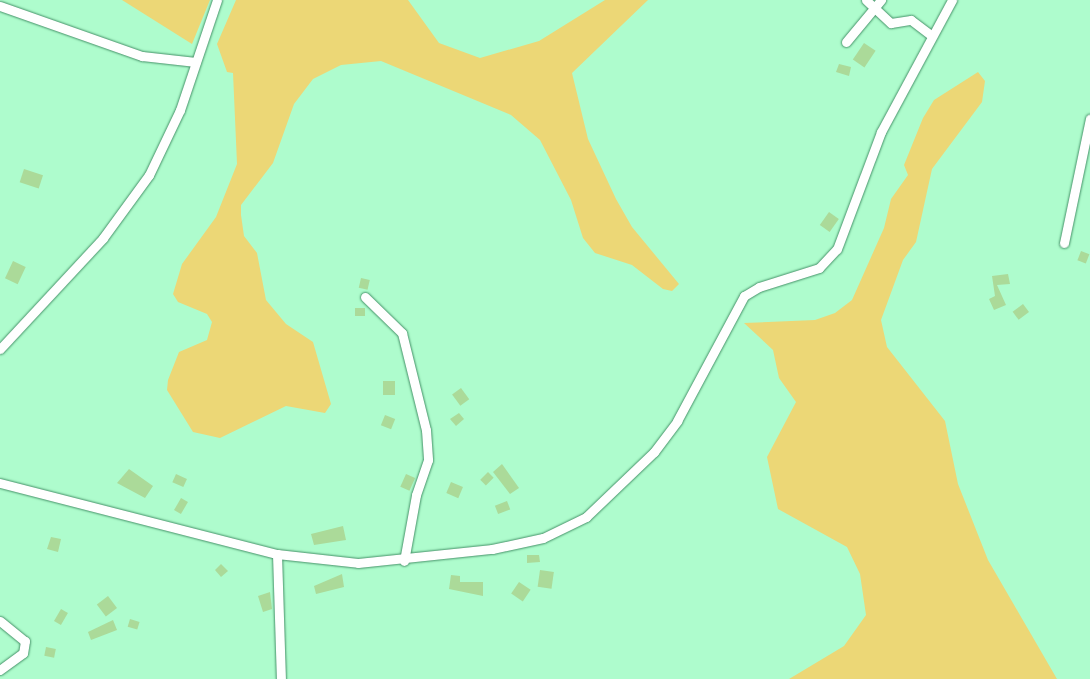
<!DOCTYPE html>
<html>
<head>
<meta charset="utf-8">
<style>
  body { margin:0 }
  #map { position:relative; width:1090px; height:679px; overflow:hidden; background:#aefccd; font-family:"Source Sans 3",sans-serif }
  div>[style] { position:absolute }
  .green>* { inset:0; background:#ecd776 }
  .building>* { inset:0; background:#abda99; transform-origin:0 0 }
  .roads { filter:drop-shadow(0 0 1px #459268) drop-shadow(0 0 1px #459268) }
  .street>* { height:9px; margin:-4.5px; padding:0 4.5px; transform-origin:4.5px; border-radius:4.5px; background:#fff }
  span { translate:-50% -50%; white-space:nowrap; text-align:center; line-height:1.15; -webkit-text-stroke:4px #dffdea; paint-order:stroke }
</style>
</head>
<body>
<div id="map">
  <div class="green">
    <i style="clip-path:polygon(122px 0,210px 0,192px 44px)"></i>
    <i style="clip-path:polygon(236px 0,408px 0,439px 43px,480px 58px,539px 41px,605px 0,648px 0,572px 73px,588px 139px,616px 199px,632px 227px,679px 284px,672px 291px,663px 289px,632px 265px,595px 253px,583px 238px,571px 200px,540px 140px,511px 115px,381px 61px,341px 65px,313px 79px,294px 104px,273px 163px,241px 205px,241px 215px,244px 236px,257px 253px,266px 300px,286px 324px,313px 342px,331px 404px,325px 413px,286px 406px,220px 438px,193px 432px,167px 390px,168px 380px,179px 352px,207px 340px,212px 322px,207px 314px,178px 302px,173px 294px,182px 264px,216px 217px,237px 164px,233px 73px,227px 72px,217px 44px)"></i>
    <i style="clip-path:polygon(978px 72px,985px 81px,982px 102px,932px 169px,916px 242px,903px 260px,881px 320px,887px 347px,945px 421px,958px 484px,988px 560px,1057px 679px,789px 679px,844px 646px,866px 615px,860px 574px,847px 547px,778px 509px,767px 457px,796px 402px,779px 378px,773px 350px,744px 323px,815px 320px,835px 313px,852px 300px,884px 228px,891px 199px,908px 175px,904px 165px,923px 118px,934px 100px)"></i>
  </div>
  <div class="building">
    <i style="left:864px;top:43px;width:14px;height:20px;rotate:34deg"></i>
    <i style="clip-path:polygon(839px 64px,851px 67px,849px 76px,836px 72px)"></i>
    <i style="left:24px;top:169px;width:20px;height:14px;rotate:18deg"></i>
    <i style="left:829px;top:212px;width:12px;height:16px;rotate:35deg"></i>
    <i style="left:1081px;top:251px;width:9px;height:10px;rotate:21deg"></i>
    <i style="left:13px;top:261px;width:14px;height:19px;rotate:25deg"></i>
    <i style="clip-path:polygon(1008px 274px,1010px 284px,997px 285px,1006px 305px,994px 310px,989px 299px,995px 296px,992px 276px)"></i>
    <i style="left:361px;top:278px;width:9px;height:10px;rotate:13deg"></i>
    <i style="left:1023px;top:304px;width:10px;height:13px;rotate:53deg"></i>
    <i style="left:355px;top:308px;width:10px;height:8px"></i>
    <i style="left:383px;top:381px;width:12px;height:14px"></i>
    <i style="left:461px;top:388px;width:14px;height:11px;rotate:54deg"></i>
    <i style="clip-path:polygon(459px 413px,464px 419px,456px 426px,450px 419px)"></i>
    <i style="left:385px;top:415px;width:11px;height:11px;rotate:22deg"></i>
    <i style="clip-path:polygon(502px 464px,519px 488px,510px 494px,493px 472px)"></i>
    <i style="clip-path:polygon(129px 469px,153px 486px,145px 498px,117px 483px)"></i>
    <i style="left:488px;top:472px;width:8px;height:11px;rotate:45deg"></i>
    <i style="left:176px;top:474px;width:12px;height:9px;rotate:24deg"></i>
    <i style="left:406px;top:474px;width:10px;height:14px;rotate:24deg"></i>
    <i style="left:451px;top:482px;width:13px;height:12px;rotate:23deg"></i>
    <i style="left:181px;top:498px;width:8px;height:14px;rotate:30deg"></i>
    <i style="left:507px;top:501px;width:9px;height:13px;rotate:69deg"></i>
    <i style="clip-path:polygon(343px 526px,346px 540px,314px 545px,311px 534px)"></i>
    <i style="clip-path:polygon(51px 537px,61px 539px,58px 552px,47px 549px)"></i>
    <i style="clip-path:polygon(527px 555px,539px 555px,540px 562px,527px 563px)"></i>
    <i style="clip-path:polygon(221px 564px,228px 571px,221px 577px,215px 570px)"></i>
    <i style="left:540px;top:570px;width:14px;height:17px;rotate:8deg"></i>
    <i style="clip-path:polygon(342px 574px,344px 587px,316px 594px,314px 586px)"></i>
    <i style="clip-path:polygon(451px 575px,460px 576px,460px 582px,483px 582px,483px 596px,449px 589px)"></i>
    <i style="left:519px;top:582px;width:14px;height:14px;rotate:34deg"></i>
    <i style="clip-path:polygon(270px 592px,272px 609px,263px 612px,258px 596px)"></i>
    <i style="left:108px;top:596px;width:15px;height:14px;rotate:53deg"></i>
    <i style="left:61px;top:609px;width:8px;height:14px;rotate:30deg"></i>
    <i style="left:130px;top:619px;width:10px;height:8px;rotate:17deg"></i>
    <i style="clip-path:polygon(113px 620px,117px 630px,91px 640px,88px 632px)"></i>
    <i style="left:46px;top:647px;width:10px;height:9px;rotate:11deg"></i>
  </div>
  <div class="roads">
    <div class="street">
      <i style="left:866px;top:0;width:34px;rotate:43deg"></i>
      <i style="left:891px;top:23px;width:20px;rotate:-9deg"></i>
      <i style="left:911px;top:20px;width:25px;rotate:37deg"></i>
      <i style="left:0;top:6px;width:151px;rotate:19.4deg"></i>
      <i style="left:142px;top:56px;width:54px;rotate:6.3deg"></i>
      <i style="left:846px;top:42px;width:55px;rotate:-50.2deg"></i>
      <i style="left:1064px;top:243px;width:127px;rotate:-78.2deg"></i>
      <i style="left:365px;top:297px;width:52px;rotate:44.2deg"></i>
      <i style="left:402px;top:333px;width:100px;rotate:76.1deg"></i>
      <i style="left:426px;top:430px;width:30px;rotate:86deg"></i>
      <i style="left:428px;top:460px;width:37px;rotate:109deg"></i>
      <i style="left:416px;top:495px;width:67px;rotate:100.3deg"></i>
      <i style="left:0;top:349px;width:151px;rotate:-47.1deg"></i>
      <i style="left:103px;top:238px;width:78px;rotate:-53.9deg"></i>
      <i style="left:149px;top:175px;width:72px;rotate:-64.5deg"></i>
      <i style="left:180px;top:110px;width:116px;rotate:-71.4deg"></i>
      <i style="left:0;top:483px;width:286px;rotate:14.4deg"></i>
      <i style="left:277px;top:554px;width:81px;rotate:6.3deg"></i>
      <i style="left:358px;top:563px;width:135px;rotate:-6deg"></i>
      <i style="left:492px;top:549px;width:52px;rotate:-12.2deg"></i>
      <i style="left:543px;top:538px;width:48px;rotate:-26deg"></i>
      <i style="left:586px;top:517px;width:94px;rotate:-43.7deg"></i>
      <i style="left:654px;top:452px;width:39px;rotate:-53deg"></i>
      <i style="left:677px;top:421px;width:142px;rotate:-61.8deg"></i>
      <i style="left:744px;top:296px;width:17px;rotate:-31deg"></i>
      <i style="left:759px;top:287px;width:63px;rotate:-17.6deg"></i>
      <i style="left:819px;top:268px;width:26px;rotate:-47deg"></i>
      <i style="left:837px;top:249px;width:125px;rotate:-69.4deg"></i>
      <i style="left:881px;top:132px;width:150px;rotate:-61.7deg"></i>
      <i style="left:277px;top:554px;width:125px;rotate:88.2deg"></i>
      <i style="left:0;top:621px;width:32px;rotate:39deg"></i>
      <i style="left:25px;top:641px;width:12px;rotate:99deg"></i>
      <i style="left:23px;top:653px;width:29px;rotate:144deg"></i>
    </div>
  </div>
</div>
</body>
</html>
